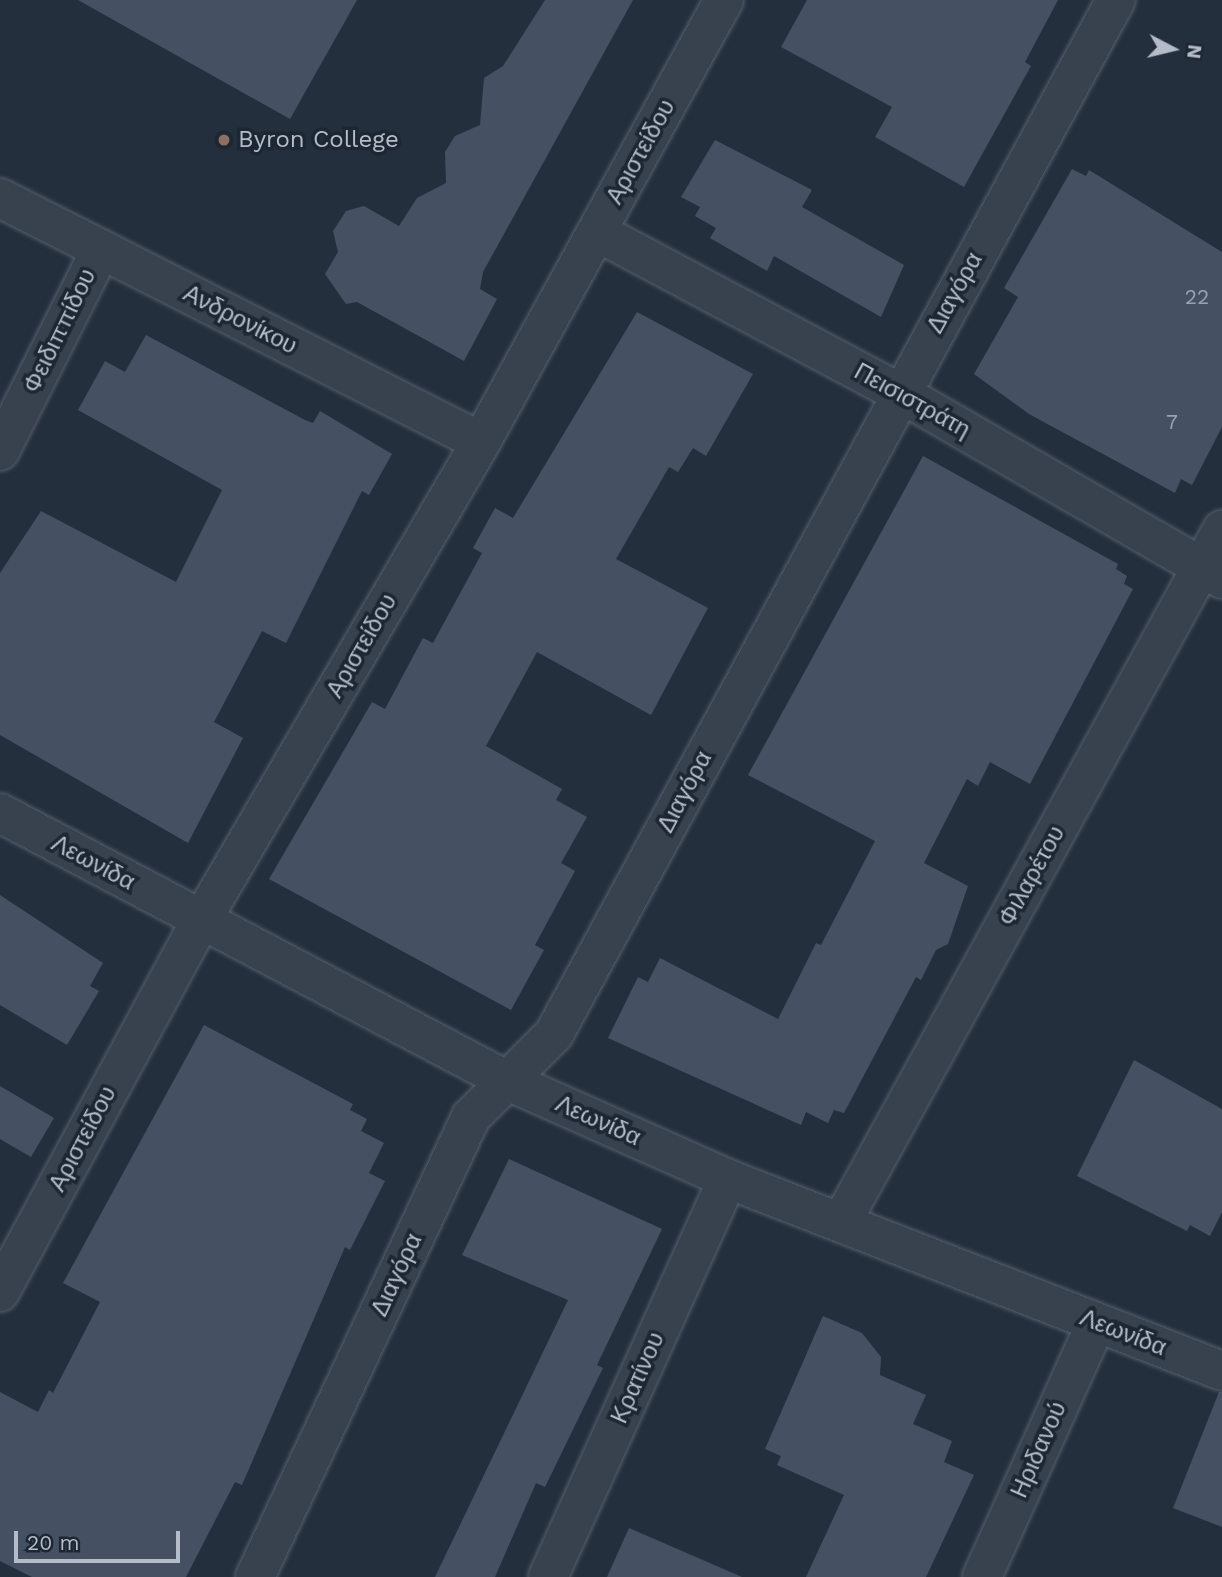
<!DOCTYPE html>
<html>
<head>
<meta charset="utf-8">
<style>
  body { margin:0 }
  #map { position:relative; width:1222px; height:1577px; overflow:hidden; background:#242f3e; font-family:"Work Sans",sans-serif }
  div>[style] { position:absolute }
  .building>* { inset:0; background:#455162 }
  .roads { filter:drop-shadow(0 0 2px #565f6c) drop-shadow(0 0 2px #565f6c) }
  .minor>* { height:38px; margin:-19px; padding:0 19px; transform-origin:19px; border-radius:19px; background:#38414e }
  .tertiary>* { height:38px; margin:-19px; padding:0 19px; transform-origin:19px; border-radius:19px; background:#38414e }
  .dots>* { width:19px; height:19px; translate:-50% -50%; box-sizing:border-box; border:4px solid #1d2633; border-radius:50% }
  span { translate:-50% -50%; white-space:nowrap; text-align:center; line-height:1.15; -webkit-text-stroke:7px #1d2633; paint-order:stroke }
  .number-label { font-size:21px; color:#98a1af }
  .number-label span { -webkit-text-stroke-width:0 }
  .poi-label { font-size:24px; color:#b4bcc9 }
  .left { translate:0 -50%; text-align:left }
  .street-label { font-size:24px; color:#b4bcc9 }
  .north { position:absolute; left:1138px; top:14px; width:70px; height:70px; -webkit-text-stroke:5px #1d2633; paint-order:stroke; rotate:97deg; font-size:19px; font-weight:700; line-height:28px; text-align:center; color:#b4bcc9 }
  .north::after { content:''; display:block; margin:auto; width:24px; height:32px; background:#b4bcc9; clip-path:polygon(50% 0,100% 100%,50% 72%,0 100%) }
  .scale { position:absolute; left:14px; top:1531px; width:166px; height:32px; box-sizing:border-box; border:4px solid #b4bcc9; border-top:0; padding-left:9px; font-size:21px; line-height:24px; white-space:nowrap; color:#b4bcc9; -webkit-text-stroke:5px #1d2633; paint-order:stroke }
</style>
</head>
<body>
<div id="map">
  <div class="building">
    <i style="clip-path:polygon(78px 0,357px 0,290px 119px)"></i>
    <i style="clip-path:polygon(545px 0,633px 0,483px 272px,480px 289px,497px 299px,464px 361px,357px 302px,346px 304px,325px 274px,338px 252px,333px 231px,346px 211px,364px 206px,399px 226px,417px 198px,446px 183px,445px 152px,455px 136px,480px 125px,484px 78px,503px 66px)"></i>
    <i style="clip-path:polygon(807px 0,1058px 0,1025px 62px,1031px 66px,964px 187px,875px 137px,892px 107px,781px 47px)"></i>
    <i style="clip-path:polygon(715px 140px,812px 190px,802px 207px,904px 265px,881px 317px,774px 256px,767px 271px,710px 238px,716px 228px,695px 216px,700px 207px,681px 197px)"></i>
    <i style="clip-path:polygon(1072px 169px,1086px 176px,1089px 170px,1222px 252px,1222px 427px,1192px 485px,1181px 479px,1175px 493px,1029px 414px,974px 374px,1018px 297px,1004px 288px)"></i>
    <i style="clip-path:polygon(637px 312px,753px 374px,706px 456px,693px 448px,678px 472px,669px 467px,616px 559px,708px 608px,651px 715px,537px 652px,486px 746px,562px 789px,556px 800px,587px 817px,561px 863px,575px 871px,535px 945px,544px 950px,511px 1010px,269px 879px,372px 702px,385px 709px,423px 638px,433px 643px,482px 553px,473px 548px,495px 508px,513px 518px)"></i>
    <i style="clip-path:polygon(146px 335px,305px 420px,313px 423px,320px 411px,392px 454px,369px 495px,362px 491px,286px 643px,262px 631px,214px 722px,243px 738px,188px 843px,0 735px,0 573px,41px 511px,176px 582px,222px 490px,78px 410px,105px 361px,125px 372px)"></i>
    <i style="clip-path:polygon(923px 456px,1118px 564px,1116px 569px,1127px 576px,1124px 584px,1133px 589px,1030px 784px,990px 762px,978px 786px,967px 779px,924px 863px,968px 886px,948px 944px,936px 950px,921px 980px,916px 977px,844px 1113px,834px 1110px,828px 1123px,806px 1112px,801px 1125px,608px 1038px,638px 977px,648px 982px,660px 958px,778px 1019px,816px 943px,821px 945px,875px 841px,748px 775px)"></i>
    <i style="clip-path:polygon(0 895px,103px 963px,90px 986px,99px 991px,67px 1045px,0 1005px)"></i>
    <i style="clip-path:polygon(204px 1025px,353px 1104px,350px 1110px,367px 1119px,361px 1131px,384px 1143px,369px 1173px,385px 1181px,350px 1250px,345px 1247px,242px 1485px,235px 1482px,186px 1577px,32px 1577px,0 1561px,0 1392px,38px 1412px,49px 1390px,53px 1393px,100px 1302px,63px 1283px)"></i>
    <i style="clip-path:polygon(1134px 1060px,1222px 1109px,1222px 1212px,1210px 1236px,1190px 1225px,1187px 1231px,1077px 1176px)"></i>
    <i style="clip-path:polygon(0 1086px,54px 1118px,31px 1157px,0 1139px)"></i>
    <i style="clip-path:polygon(509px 1159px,662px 1229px,597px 1365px,603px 1368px,545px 1487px,536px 1483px,495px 1577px,435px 1577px,568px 1300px,462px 1255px)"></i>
    <i style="clip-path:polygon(823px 1316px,862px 1333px,881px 1357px,880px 1375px,926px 1395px,913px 1424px,952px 1441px,944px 1462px,974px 1475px,926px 1577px,806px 1577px,844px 1495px,777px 1465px,781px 1456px,765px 1449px)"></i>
    <i style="clip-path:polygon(1219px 1392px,1222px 1392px,1222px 1527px,1173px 1508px)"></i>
    <i style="clip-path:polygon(629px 1528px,742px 1577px,607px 1577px)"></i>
  </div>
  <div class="roads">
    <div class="minor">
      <i style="left:0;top:198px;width:539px;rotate:26.9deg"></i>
      <i style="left:597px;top:232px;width:343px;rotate:28deg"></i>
      <i style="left:900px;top:393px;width:372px;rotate:30deg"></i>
      <i style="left:0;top:451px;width:226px;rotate:-63.4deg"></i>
      <i style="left:842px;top:1221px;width:789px;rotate:-61.19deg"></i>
      <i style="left:0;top:1292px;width:422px;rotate:-61.6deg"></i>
      <i style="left:201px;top:921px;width:555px;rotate:-59.69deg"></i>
      <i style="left:481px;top:442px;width:504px;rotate:-61.2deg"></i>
      <i style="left:255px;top:1577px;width:508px;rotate:-64.85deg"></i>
      <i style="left:471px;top:1117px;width:117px;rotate:-45deg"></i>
      <i style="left:554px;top:1034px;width:1177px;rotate:-61.48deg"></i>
      <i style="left:548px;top:1577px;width:437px;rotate:-65.7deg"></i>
      <i style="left:982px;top:1577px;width:278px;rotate:-65.8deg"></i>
    </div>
    <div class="tertiary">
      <i style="left:0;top:813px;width:572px;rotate:27.82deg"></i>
      <i style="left:506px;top:1080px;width:243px;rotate:24deg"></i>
      <i style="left:728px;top:1179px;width:530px;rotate:21.24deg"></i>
    </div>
  </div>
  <div class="dots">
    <i style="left:224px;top:140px;background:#8d6e63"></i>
  </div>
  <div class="number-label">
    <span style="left:1197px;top:297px">22</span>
    <span style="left:1172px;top:422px">7</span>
  </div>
  <div class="poi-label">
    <span class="left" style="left:238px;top:140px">Byron College</span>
  </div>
  <div class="street-label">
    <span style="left:641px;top:152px;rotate:-61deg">Αριστείδου</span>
    <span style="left:955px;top:293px;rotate:-61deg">Διαγόρα</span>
    <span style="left:240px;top:320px;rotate:27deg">Ανδρονίκου</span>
    <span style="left:60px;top:331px;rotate:-64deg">Φειδιππίδου</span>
    <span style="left:912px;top:401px;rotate:29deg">Πεισιστράτη</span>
    <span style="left:362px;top:646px;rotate:-60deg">Αριστείδου</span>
    <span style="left:685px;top:792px;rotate:-62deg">Διαγόρα</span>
    <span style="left:93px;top:863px;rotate:28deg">Λεωνίδα</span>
    <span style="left:1032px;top:876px;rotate:-61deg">Φιλαρέτου</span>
    <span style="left:598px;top:1121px;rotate:24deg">Λεωνίδα</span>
    <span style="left:83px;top:1139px;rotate:-62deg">Αριστείδου</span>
    <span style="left:397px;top:1275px;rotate:-65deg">Διαγόρα</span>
    <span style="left:1123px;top:1333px;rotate:21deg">Λεωνίδα</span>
    <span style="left:638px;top:1378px;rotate:-66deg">Κρατίνου</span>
    <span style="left:1039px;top:1450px;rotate:-66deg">Ηριδανού</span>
  </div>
  <div class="north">N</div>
  <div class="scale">20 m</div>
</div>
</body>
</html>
